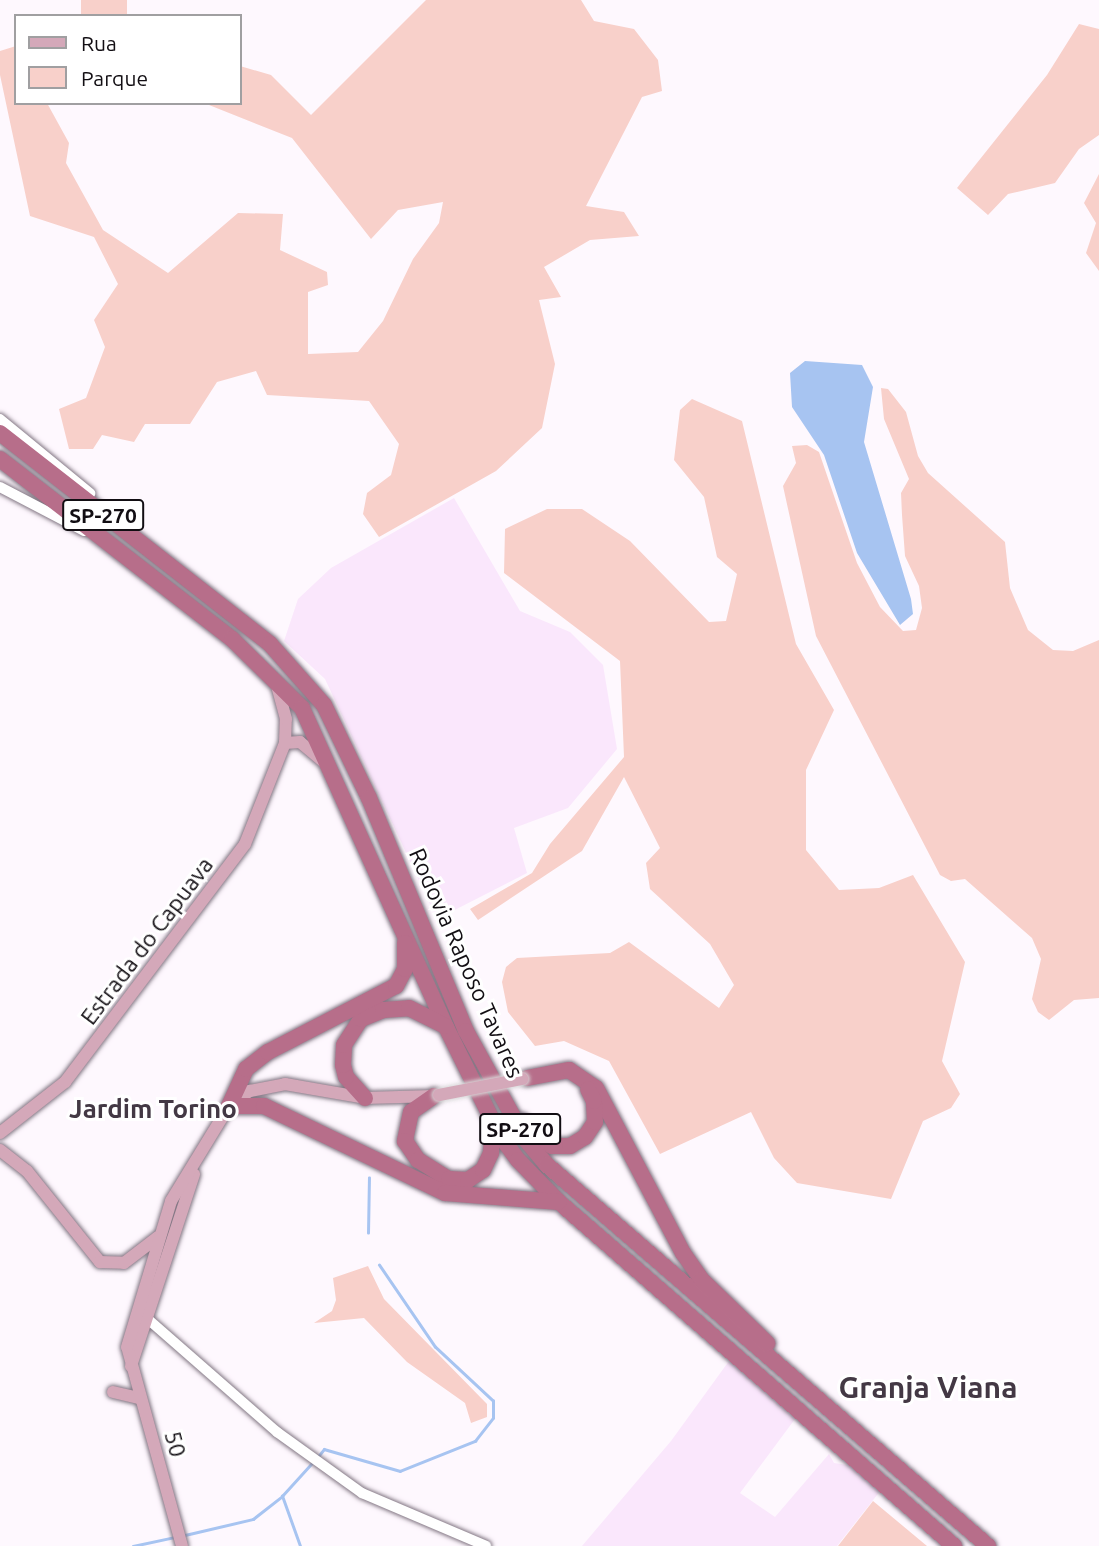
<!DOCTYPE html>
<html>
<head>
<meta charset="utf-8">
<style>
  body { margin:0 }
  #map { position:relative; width:1099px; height:1546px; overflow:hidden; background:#fef8fe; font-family:Ubuntu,sans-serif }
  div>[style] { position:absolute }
  .built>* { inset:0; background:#fae7fc }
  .green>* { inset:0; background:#f8d0ca; transform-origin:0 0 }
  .water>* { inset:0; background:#a7c4f1 }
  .stream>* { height:2.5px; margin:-1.25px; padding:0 1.25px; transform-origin:1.25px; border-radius:1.25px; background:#a7c4f1 }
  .roads { filter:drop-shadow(0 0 2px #837784) drop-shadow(0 0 2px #837784) }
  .minor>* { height:10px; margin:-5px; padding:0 5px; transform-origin:5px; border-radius:5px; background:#fff }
  .major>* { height:12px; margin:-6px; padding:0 6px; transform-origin:6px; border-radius:6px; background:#d4a8b9 }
  .highway>* { height:16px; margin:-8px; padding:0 8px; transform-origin:8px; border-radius:8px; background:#b76e8a }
  .bridges { filter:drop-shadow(0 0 2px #d9d8d9) drop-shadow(0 0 2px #d9d8d9) }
  .major-bridge>* { height:12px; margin:-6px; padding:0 6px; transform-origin:6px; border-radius:6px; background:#d4a8b9 }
  span { translate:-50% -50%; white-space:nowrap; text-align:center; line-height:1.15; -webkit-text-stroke:6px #fff; paint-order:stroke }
  .shield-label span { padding:2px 5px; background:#fff; border:2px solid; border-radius:5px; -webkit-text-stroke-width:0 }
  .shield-label { font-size:21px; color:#120e13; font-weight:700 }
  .street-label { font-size:23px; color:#120e13 }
  .quarter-label { font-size:26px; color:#433844; font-weight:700 }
  .district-label { font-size:30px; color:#433844; font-weight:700 }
  .legend { position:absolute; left:14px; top:14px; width:228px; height:91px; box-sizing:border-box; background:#fff; border:2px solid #a09fa1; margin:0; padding:9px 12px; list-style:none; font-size:21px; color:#120e13 }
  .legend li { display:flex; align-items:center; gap:14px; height:35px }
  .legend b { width:35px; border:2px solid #a09fa1 }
</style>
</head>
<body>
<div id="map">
  <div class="built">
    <i style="clip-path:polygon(454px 498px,520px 611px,570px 632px,603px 665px,617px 749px,568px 808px,514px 828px,527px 873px,437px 919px,325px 679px,284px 641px,298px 599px,331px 568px)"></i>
    <i style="clip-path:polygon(729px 1361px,795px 1419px,740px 1493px,775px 1517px,829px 1454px,834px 1463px,854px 1466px,881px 1490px,837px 1546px,582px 1546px,671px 1441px)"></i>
  </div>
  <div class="green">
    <i style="left:81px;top:0;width:46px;height:17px"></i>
    <i style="clip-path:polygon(426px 0,581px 0,594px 21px,634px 29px,658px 60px,662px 91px,642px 97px,586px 206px,624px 212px,639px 236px,590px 240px,544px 267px,561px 297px,539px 300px,555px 364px,542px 428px,496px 471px,379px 537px,363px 514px,367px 493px,391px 475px,399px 444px,369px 401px,267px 395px,256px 371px,217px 382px,190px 424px,145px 424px,134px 442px,102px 435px,93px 449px,69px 449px,59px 409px,86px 398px,105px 347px,94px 320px,118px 284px,94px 237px,30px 216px,0 75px,0 51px,16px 46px,16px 103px,47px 103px,69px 143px,66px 163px,103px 230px,168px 273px,238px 213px,283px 214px,280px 250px,327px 272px,328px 285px,308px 292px,308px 354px,358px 352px,383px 321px,413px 259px,439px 223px,443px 202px,398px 210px,371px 239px,292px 138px,204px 103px,240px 103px,240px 66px,271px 75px,311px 115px)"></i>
    <i style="clip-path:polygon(1079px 24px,1099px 29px,1099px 135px,1079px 149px,1055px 183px,1008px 194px,988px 215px,957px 188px,1047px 75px)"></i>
    <i style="clip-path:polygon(1099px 174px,1099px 271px,1086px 253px,1096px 223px,1084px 203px)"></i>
    <i style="clip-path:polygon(881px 388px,888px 389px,906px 412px,918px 456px,928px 473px,1005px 542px,1010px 588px,1028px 630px,1053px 650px,1073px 651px,1099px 640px,1099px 998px,1074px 1000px,1049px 1020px,1038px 1012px,1032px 999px,1041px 959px,1032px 938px,965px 879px,951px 881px,940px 875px,816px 636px,783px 486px,796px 463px,792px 446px,807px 445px,819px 452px,857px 563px,880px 607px,903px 631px,916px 630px,922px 608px,919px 586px,905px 556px,902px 515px,901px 493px,909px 479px,884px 419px)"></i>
    <i style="clip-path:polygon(692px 399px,742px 421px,796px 644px,834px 710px,806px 770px,806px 850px,839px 890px,879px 888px,913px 875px,965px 962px,942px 1061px,960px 1094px,951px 1108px,923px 1121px,891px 1199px,797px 1183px,774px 1158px,751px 1112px,660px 1154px,609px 1061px,564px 1041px,535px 1046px,508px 1012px,502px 982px,506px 967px,517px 958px,610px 953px,629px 942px,719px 1008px,734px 985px,710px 944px,650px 889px,646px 863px,660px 848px,624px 777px,582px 851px,478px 920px,470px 909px,532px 873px,550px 844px,624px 757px,620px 661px,504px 573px,505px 529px,547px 509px,582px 509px,630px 541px,709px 622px,726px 621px,737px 574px,717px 557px,704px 497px,674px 460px,680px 410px)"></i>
    <i style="clip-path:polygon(368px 1266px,384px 1299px,487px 1404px,487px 1417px,471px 1423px,465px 1403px,407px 1362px,364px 1318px,314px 1323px,332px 1311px,336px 1300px,333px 1278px)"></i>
    <i style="clip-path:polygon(873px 1501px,927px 1546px,838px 1546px)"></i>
  </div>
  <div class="water">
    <i style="clip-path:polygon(805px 361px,862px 365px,873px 387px,864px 442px,911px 599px,913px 614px,900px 625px,857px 553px,824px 455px,792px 407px,790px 373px)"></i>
  </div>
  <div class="stream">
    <i style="left:368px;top:1233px;width:55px;rotate:-89deg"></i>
    <i style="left:317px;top:1458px;width:11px;rotate:-52deg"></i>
    <i style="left:324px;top:1449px;width:79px;rotate:16.1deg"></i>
    <i style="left:400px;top:1471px;width:81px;rotate:-21.8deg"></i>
    <i style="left:475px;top:1441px;width:29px;rotate:-52deg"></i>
    <i style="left:493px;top:1418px;width:17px;rotate:-90deg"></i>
    <i style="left:493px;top:1401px;width:79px;rotate:-137deg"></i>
    <i style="left:435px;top:1347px;width:99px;rotate:-124.3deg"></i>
    <i style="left:185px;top:1535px;width:70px;rotate:-13.2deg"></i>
    <i style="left:253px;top:1519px;width:37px;rotate:-38deg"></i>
    <i style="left:133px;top:1546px;width:43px;rotate:-12.1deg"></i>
    <i style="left:300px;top:1546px;width:53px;rotate:-109.8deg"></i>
    <i style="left:282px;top:1496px;width:45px;rotate:-47.7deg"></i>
  </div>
  <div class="roads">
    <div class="minor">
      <i style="left:0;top:419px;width:117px;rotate:39.4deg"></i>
      <i style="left:0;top:487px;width:95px;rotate:27.6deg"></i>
      <i style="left:141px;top:1313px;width:181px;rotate:41.2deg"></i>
      <i style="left:277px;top:1432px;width:105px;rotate:35.7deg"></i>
      <i style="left:362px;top:1493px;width:135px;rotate:23.1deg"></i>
    </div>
    <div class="major">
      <i style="left:285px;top:743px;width:15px;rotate:-4deg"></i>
      <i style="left:300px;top:742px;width:33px;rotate:40deg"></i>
      <i style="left:0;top:1133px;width:83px;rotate:-38.1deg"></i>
      <i style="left:65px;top:1082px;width:298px;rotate:-52.9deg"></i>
      <i style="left:245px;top:844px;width:109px;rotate:-68.4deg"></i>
      <i style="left:285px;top:743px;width:24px;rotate:-88deg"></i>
      <i style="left:286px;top:719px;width:35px;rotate:-105deg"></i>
      <i style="left:0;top:1150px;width:34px;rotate:38deg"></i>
      <i style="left:27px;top:1171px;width:117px;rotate:51.3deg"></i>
      <i style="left:100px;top:1262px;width:24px;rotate:2deg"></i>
      <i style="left:124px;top:1263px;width:43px;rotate:-37.4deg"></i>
      <i style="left:131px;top:1366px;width:202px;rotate:-71.8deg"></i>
      <i style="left:113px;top:1392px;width:28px;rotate:13deg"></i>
      <i style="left:182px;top:1546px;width:206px;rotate:-105.4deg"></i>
      <i style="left:127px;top:1347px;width:152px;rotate:-73.2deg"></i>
      <i style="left:171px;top:1201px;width:111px;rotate:-58.6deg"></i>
      <i style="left:229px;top:1106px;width:26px;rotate:-36deg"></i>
      <i style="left:250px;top:1091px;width:36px;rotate:-11deg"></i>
      <i style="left:285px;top:1084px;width:81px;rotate:9.9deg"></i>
      <i style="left:365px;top:1098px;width:69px;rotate:-1.7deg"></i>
    </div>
    <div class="highway">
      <i style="left:0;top:433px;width:343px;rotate:38deg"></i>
      <i style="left:270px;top:644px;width:81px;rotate:48.5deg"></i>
      <i style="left:324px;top:705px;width:103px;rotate:64.2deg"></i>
      <i style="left:369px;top:798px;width:252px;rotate:67.4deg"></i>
      <i style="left:466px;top:1031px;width:124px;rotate:61.2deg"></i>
      <i style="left:526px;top:1140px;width:33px;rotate:50deg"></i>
      <i style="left:547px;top:1165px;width:583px;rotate:40.83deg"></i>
      <i style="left:0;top:459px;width:294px;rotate:37.8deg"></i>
      <i style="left:232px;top:639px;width:98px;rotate:44.6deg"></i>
      <i style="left:302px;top:708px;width:350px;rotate:65.7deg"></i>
      <i style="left:446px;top:1027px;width:119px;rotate:63.6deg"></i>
      <i style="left:499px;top:1134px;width:32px;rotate:54deg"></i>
      <i style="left:518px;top:1160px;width:59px;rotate:45.7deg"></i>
      <i style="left:559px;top:1202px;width:524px;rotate:41.05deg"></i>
      <i style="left:527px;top:1078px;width:43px;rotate:-10.8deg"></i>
      <i style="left:569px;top:1070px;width:32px;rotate:34deg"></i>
      <i style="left:596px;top:1088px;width:187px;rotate:62.2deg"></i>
      <i style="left:683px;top:1253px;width:33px;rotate:55deg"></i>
      <i style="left:702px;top:1280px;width:91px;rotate:44.1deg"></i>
      <i style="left:434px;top:1096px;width:28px;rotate:145deg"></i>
      <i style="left:411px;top:1112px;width:30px;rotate:102deg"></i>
      <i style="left:405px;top:1141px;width:23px;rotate:56deg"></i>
      <i style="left:418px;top:1160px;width:36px;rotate:32deg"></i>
      <i style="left:449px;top:1179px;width:19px;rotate:3deg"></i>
      <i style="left:468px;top:1180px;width:18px;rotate:-34deg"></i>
      <i style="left:483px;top:1170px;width:19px;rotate:-65deg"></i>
      <i style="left:491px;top:1153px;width:29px;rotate:-86deg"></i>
      <i style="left:365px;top:1098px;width:28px;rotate:-132deg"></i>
      <i style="left:346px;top:1077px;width:12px;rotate:-104deg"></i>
      <i style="left:343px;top:1065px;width:20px;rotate:-87deg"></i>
      <i style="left:344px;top:1045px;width:31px;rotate:-57deg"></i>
      <i style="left:361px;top:1019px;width:24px;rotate:-22deg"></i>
      <i style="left:383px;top:1010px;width:26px;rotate:-4deg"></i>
      <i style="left:409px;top:1008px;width:40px;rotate:26.6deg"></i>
      <i style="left:229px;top:1106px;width:35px"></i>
      <i style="left:264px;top:1106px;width:201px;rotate:25.7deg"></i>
      <i style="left:445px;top:1193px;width:114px;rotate:4.5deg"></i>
      <i style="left:229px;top:1106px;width:41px;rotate:-65.3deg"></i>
      <i style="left:246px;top:1069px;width:28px;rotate:-38deg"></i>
      <i style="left:268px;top:1052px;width:144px;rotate:-27.3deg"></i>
      <i style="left:396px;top:986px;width:19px;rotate:-62deg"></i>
      <i style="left:405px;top:969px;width:26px;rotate:-90deg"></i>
      <i style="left:522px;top:1121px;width:39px;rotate:40deg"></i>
      <i style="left:552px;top:1146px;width:18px"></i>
      <i style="left:570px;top:1146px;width:17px;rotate:-31deg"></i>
      <i style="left:585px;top:1137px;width:18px;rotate:-56deg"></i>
      <i style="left:595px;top:1122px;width:21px;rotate:-93deg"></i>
      <i style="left:594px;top:1101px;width:13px;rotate:-117deg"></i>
    </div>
  </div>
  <div class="bridges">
    <div class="major-bridge">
      <i style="left:439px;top:1095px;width:85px;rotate:-10.9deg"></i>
    </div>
  </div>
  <div class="shield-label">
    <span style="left:103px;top:515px">SP-270</span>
    <span style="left:520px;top:1129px">SP-270</span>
  </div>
  <div class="street-label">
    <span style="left:147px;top:941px;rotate:-53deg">Estrada do Capuava</span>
    <span style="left:466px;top:963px;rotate:66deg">Rodovia Raposo Tavares</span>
    <span style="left:175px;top:1444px;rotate:75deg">50</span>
  </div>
  <div class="quarter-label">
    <span style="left:153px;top:1109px">Jardim Torino</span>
  </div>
  <div class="district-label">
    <span style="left:928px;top:1387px">Granja Viana</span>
  </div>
  <ul class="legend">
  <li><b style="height:9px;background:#d4a8b9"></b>Rua</li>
  <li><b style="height:19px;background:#f8d0ca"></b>Parque</li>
  </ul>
</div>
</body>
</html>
